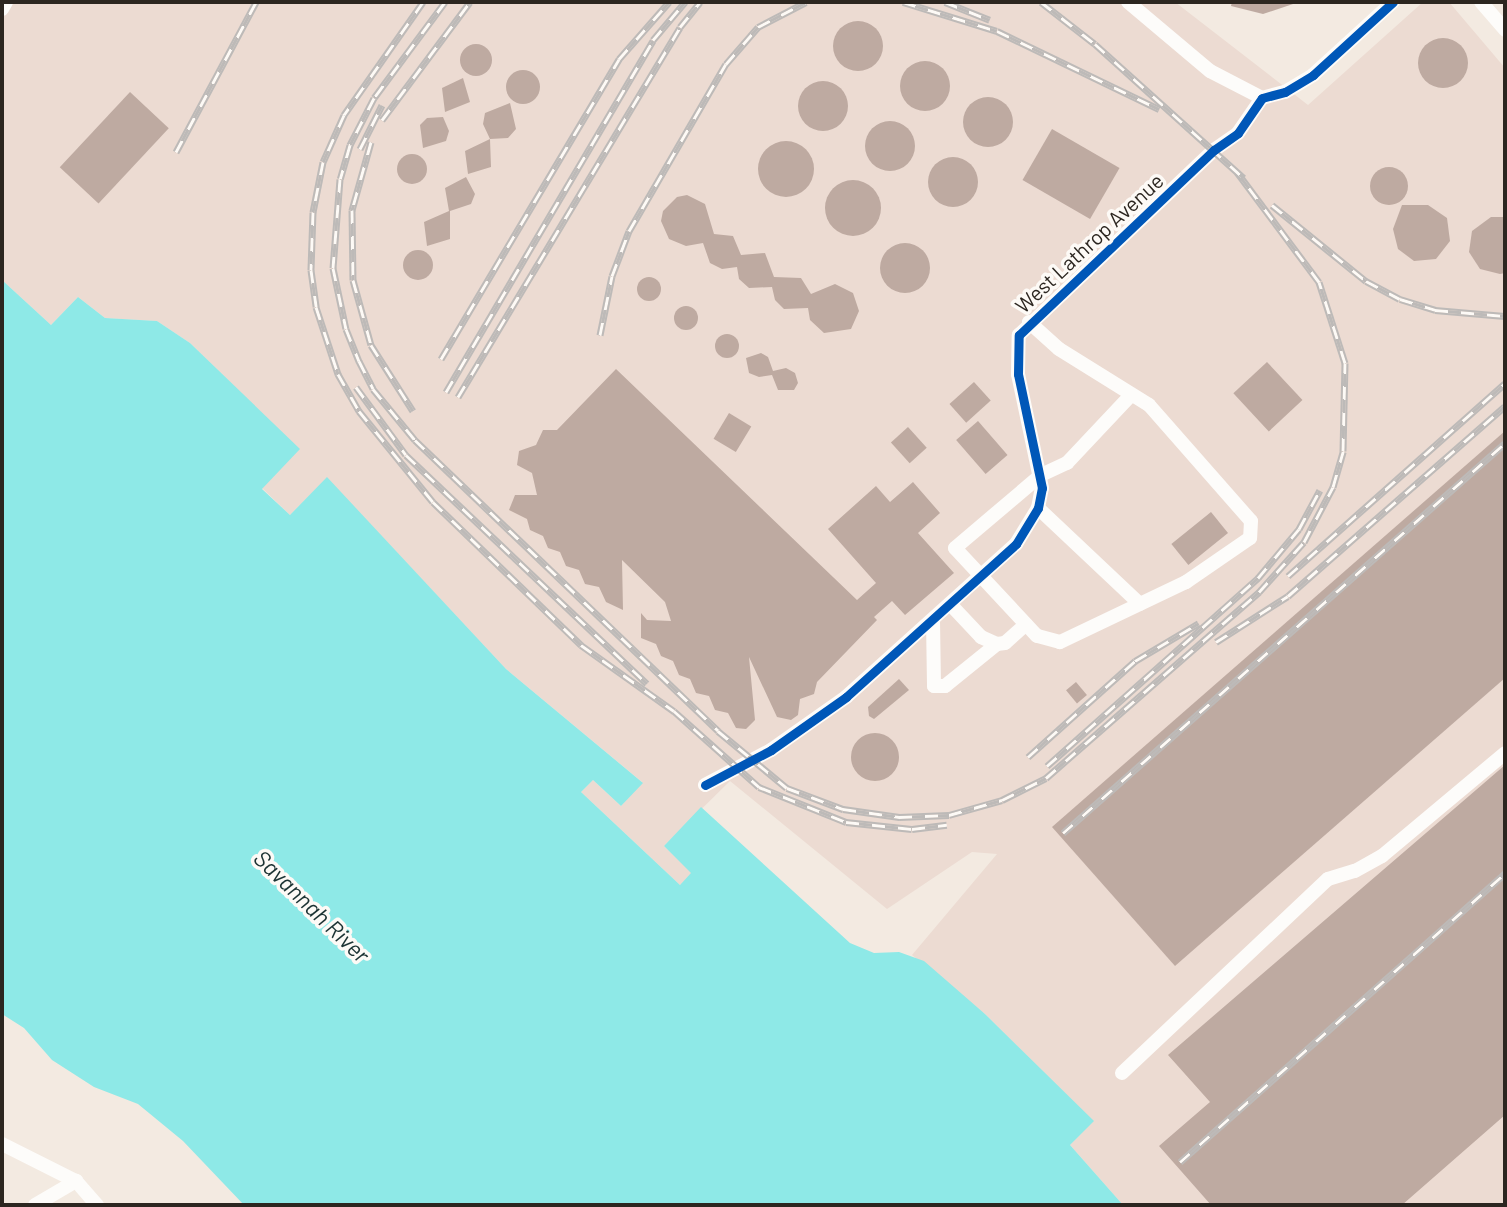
<!DOCTYPE html>
<html>
<head>
<meta charset="utf-8">
<style>
  body { margin:0 }
  #map { position:relative; width:1507px; height:1207px; overflow:hidden; background:#f3eae1; font-family:Barlow,sans-serif }
  div>[style] { position:absolute }
  .industrial>* { inset:0; background:#ecdbd2 }
  .water>* { inset:0; background:#8ee9e7 }
  .building>* { inset:0; background:#beaaa1; transform-origin:0 0 }
  .round { border-radius:50% }
  .minor>* { height:14px; margin:-7px; padding:0 7px; transform-origin:7px; border-radius:7px; background:#fdfcfa }
  .rail>* { height:7px; margin-top:-3.5px; transform-origin:0; background:repeating-linear-gradient(90deg,#fdfaf6 0 13px,#bdbab8 0 26px); box-sizing:border-box; border-block:2px solid #bdbab8 }
  .cycleway>* { height:9px; margin:-4.5px; padding:0 4.5px; transform-origin:4.5px; border-radius:4.5px; background:#0057b8 }
  span { translate:-50% -50%; white-space:nowrap; text-align:center; line-height:1.15; -webkit-text-stroke:7px #fdfaf6; paint-order:stroke }
  .street-label { font-size:21px; color:#2c2620 }
  .water-label { font-size:23px; color:#1c3333; font-style:italic }
  .frame { position:absolute; inset:0; border:4px solid #2c2620; pointer-events:none }
</style>
</head>
<body>
<div id="map">
  <div class="industrial">
    <i style="clip-path:polygon(2px 2px,1175px 2px,1308px 105px,1423px 2px,1449px 2px,1505px 68px,1505px 1205px,1123px 1205px,1070px 1145px,1093px 1121px,985px 1014px,912px 955px,997px 854px,972px 852px,887px 909px,730px 781px,664px 846px,692px 873px,680px 885px,581px 792px,593px 780px,621px 806px,642px 782px,506px 669px,327px 478px,290px 515px,262px 488px,299px 449px,190px 343px,157px 321px,105px 318px,78px 297px,51px 325px,2px 280px)"></i>
  </div>
  <div class="water">
    <i style="clip-path:polygon(2px 280px,51px 325px,78px 297px,105px 318px,157px 321px,190px 343px,300px 449px,262px 489px,290px 515px,327px 477px,506px 669px,643px 783px,621px 806px,593px 780px,581px 792px,680px 885px,691px 873px,664px 846px,701px 807px,850px 943px,874px 953px,899px 952px,924px 961px,985px 1014px,1094px 1121px,1070px 1145px,1123px 1205px,244px 1205px,183px 1141px,138px 1104px,94px 1087px,52px 1060px,24px 1028px,2px 1014px)"></i>
  </div>
  <div class="building">
    <i style="clip-path:polygon(1232px 2px,1299px 2px,1263px 14px,1231px 6px)"></i>
    <i class="round" style="left:833px;top:21px;width:50px;height:50px"></i>
    <i class="round" style="left:1418px;top:38px;width:50px;height:50px"></i>
    <i class="round" style="left:460px;top:44px;width:32px;height:32px"></i>
    <i class="round" style="left:900px;top:61px;width:50px;height:50px"></i>
    <i class="round" style="left:506px;top:70px;width:34px;height:34px"></i>
    <i style="clip-path:polygon(463px 78px,470px 102px,445px 112px,442px 88px)"></i>
    <i class="round" style="left:798px;top:81px;width:50px;height:50px"></i>
    <i style="left:130px;top:92px;width:53px;height:103px;rotate:43deg"></i>
    <i class="round" style="left:963px;top:97px;width:50px;height:50px"></i>
    <i style="clip-path:polygon(510px 103px,516px 129px,508px 138px,490px 139px,491px 167px,468px 174px,465px 151px,490px 139px,483px 124px,485px 113px)"></i>
    <i style="clip-path:polygon(443px 117px,449px 131px,446px 141px,423px 148px,420px 125px,427px 118px)"></i>
    <i class="round" style="left:865px;top:121px;width:50px;height:50px"></i>
    <i style="left:1052px;top:129px;width:78px;height:59px;rotate:30deg"></i>
    <i class="round" style="left:758px;top:141px;width:56px;height:56px"></i>
    <i class="round" style="left:397px;top:154px;width:30px;height:30px"></i>
    <i class="round" style="left:928px;top:157px;width:50px;height:50px"></i>
    <i class="round" style="left:1370px;top:167px;width:38px;height:38px"></i>
    <i style="clip-path:polygon(466px 177px,475px 194px,471px 204px,450px 211px,450px 239px,427px 246px,424px 222px,449px 211px,445px 188px)"></i>
    <i class="round" style="left:825px;top:180px;width:56px;height:56px"></i>
    <i style="clip-path:polygon(687px 195px,705px 204px,714px 234px,733px 236px,741px 255px,765px 253px,774px 277px,801px 278px,811px 294px,835px 284px,853px 293px,859px 311px,851px 329px,824px 333px,810px 320px,808px 308px,784px 309px,775px 300px,772px 287px,749px 288px,739px 279px,737px 267px,722px 269px,710px 263px,703px 243px,686px 246px,669px 239px,661px 221px,663px 211px,677px 197px)"></i>
    <i style="clip-path:polygon(1402px 205px,1428px 205px,1447px 218px,1450px 241px,1436px 259px,1414px 261px,1398px 249px,1393px 229px)"></i>
    <i style="clip-path:polygon(1491px 217px,1505px 217px,1505px 273px,1500px 274px,1480px 269px,1469px 252px,1472px 231px)"></i>
    <i class="round" style="left:880px;top:243px;width:50px;height:50px"></i>
    <i class="round" style="left:403px;top:250px;width:30px;height:30px"></i>
    <i class="round" style="left:637px;top:277px;width:24px;height:24px"></i>
    <i class="round" style="left:674px;top:306px;width:24px;height:24px"></i>
    <i class="round" style="left:715px;top:334px;width:24px;height:24px"></i>
    <i style="clip-path:polygon(761px 353px,768px 357px,773px 371px,786px 368px,795px 373px,798px 383px,794px 390px,778px 390px,772px 375px,759px 377px,749px 373px,746px 358px)"></i>
    <i style="left:1267px;top:362px;width:52px;height:46px;rotate:47deg"></i>
    <i style="clip-path:polygon(616px 369px,857px 600px,876px 583px,828px 529px,876px 486px,890px 502px,913px 482px,940px 513px,918px 533px,954px 573px,905px 615px,892px 601px,874px 617px,877px 620px,817px 682px,814px 694px,800px 699px,798px 715px,791px 720px,777px 717px,749px 657px,755px 720px,746px 729px,736px 728px,728px 713px,715px 710px,709px 696px,696px 693px,690px 679px,679px 675px,673px 661px,661px 656px,656px 644px,641px 638px,641px 613px,647px 620px,671px 621px,665px 602px,622px 560px,623px 610px,606px 602px,599px 587px,585px 584px,579px 570px,566px 566px,560px 552px,548px 548px,543px 536px,530px 530px,527px 519px,509px 510px,515px 495px,537px 495px,532px 473px,517px 465px,519px 451px,536px 445px,543px 430px,557px 430px)"></i>
    <i style="left:974px;top:382px;width:25px;height:33px;rotate:48deg"></i>
    <i style="left:729px;top:413px;width:26px;height:30px;rotate:31deg"></i>
    <i style="left:978px;top:421px;width:45px;height:29px;rotate:49deg"></i>
    <i style="left:908px;top:427px;width:28px;height:23px;rotate:48deg"></i>
    <i style="clip-path:polygon(1505px 431px,1505px 678px,1175px 966px,1052px 827px)"></i>
    <i style="left:1211px;top:512px;width:27px;height:51px;rotate:51deg"></i>
    <i style="clip-path:polygon(899px 679px,909px 690px,874px 719px,869px 716px,868px 707px)"></i>
    <i style="left:1076px;top:682px;width:17px;height:13px;rotate:50deg"></i>
    <i class="round" style="left:851px;top:733px;width:48px;height:48px"></i>
    <i style="clip-path:polygon(1505px 765px,1505px 1115px,1402px 1205px,1211px 1205px,1159px 1146px,1210px 1102px,1168px 1055px)"></i>
  </div>
  <div class="minor">
    <i style="left:1128px;top:2px;width:107px;rotate:40.1deg"></i>
    <i style="left:1210px;top:71px;width:59px;rotate:27.4deg"></i>
    <i style="left:1481px;top:2px;width:37px;rotate:49deg"></i>
    <i style="left:2px;top:9px;width:8px;rotate:-60deg"></i>
    <i style="left:1029px;top:322px;width:40px;rotate:42deg"></i>
    <i style="left:1059px;top:349px;width:106px;rotate:31.9deg"></i>
    <i style="left:1149px;top:405px;width:154px;rotate:48.7deg"></i>
    <i style="left:1251px;top:521px;width:17px;rotate:93deg"></i>
    <i style="left:1250px;top:538px;width:78px;rotate:145.5deg"></i>
    <i style="left:1186px;top:582px;width:140px;rotate:154.5deg"></i>
    <i style="left:1060px;top:642px;width:24px;rotate:-165deg"></i>
    <i style="left:1037px;top:636px;width:120px;rotate:-133deg"></i>
    <i style="left:955px;top:548px;width:113px;rotate:-40.3deg"></i>
    <i style="left:1041px;top:475px;width:29px;rotate:-25deg"></i>
    <i style="left:1067px;top:463px;width:93px;rotate:-46.7deg"></i>
    <i style="left:1038px;top:508px;width:140px;rotate:43.3deg"></i>
    <i style="left:951px;top:605px;width:44px;rotate:46.8deg"></i>
    <i style="left:981px;top:637px;width:17px;rotate:24deg"></i>
    <i style="left:997px;top:644px;width:8px;rotate:-7deg"></i>
    <i style="left:1005px;top:643px;width:28px;rotate:-42deg"></i>
    <i style="left:933px;top:621px;width:65px;rotate:89.1deg"></i>
    <i style="left:934px;top:686px;width:11px"></i>
    <i style="left:945px;top:686px;width:67px;rotate:-38.9deg"></i>
    <i style="left:705px;top:785px;width:75px;rotate:-27.9deg"></i>
    <i style="left:771px;top:750px;width:92px;rotate:-35.2deg"></i>
    <i style="left:846px;top:697px;width:229px;rotate:-42deg"></i>
    <i style="left:1016px;top:544px;width:42px;rotate:-58.6deg"></i>
    <i style="left:1038px;top:508px;width:20px;rotate:-79deg"></i>
    <i style="left:1042px;top:488px;width:116px;rotate:-101.9deg"></i>
    <i style="left:1018px;top:374px;width:39px;rotate:-89deg"></i>
    <i style="left:1019px;top:335px;width:269px;rotate:-43.5deg"></i>
    <i style="left:1214px;top:150px;width:29px;rotate:-35deg"></i>
    <i style="left:1238px;top:133px;width:42px;rotate:-55.6deg"></i>
    <i style="left:1262px;top:98px;width:24px;rotate:-15deg"></i>
    <i style="left:1285px;top:92px;width:33px;rotate:-31deg"></i>
    <i style="left:1313px;top:75px;width:108px;rotate:-42.4deg"></i>
    <i style="left:1122px;top:1073px;width:283px;rotate:-43.3deg"></i>
    <i style="left:1328px;top:879px;width:28px;rotate:-17deg"></i>
    <i style="left:1355px;top:871px;width:31px;rotate:-29deg"></i>
    <i style="left:1382px;top:856px;width:160px;rotate:-39.9deg"></i>
    <i style="left:2px;top:1144px;width:83px;rotate:26.6deg"></i>
    <i style="left:35px;top:1205px;width:48px;rotate:-30.3deg"></i>
    <i style="left:76px;top:1181px;width:32px;rotate:49deg"></i>
  </div>
  <div class="rail">
    <i style="left:423px;top:2px;width:138px;rotate:125deg"></i>
    <i style="left:344px;top:115px;width:51px;rotate:114.1deg"></i>
    <i style="left:323px;top:162px;width:51px;rotate:101.3deg"></i>
    <i style="left:313px;top:212px;width:58px;rotate:92deg"></i>
    <i style="left:311px;top:270px;width:37px;rotate:82deg"></i>
    <i style="left:316px;top:307px;width:71px;rotate:71.8deg"></i>
    <i style="left:338px;top:374px;width:43px;rotate:60.4deg"></i>
    <i style="left:359px;top:411px;width:117px;rotate:50.9deg"></i>
    <i style="left:433px;top:502px;width:206px;rotate:44deg"></i>
    <i style="left:581px;top:645px;width:114px;rotate:35.4deg"></i>
    <i style="left:674px;top:711px;width:114px;rotate:41.8deg"></i>
    <i style="left:759px;top:787px;width:94px;rotate:21.9deg"></i>
    <i style="left:846px;top:822px;width:66px;rotate:6.1deg"></i>
    <i style="left:912px;top:829px;width:35px;rotate:-7deg"></i>
    <i style="left:445px;top:2px;width:119px;rotate:126.5deg"></i>
    <i style="left:374px;top:98px;width:53px;rotate:117.1deg"></i>
    <i style="left:350px;top:145px;width:35px;rotate:106deg"></i>
    <i style="left:340px;top:179px;width:89px;rotate:94.5deg"></i>
    <i style="left:333px;top:268px;width:62px;rotate:78deg"></i>
    <i style="left:346px;top:329px;width:35px;rotate:68deg"></i>
    <i style="left:359px;top:361px;width:31px;rotate:63deg"></i>
    <i style="left:373px;top:389px;width:66px;rotate:50.5deg"></i>
    <i style="left:415px;top:440px;width:420px;rotate:43.8deg"></i>
    <i style="left:718px;top:731px;width:89px;rotate:39.6deg"></i>
    <i style="left:787px;top:788px;width:60px;rotate:20.6deg"></i>
    <i style="left:843px;top:809px;width:57px;rotate:8.1deg"></i>
    <i style="left:899px;top:817px;width:50px;rotate:-2.3deg"></i>
    <i style="left:949px;top:815px;width:55px;rotate:-15.8deg"></i>
    <i style="left:1002px;top:800px;width:49px;rotate:-26.6deg"></i>
    <i style="left:1046px;top:778px;width:283px;rotate:-41.1deg"></i>
    <i style="left:1259px;top:592px;width:67px;rotate:-48deg"></i>
    <i style="left:1304px;top:542px;width:62px;rotate:-62.2deg"></i>
    <i style="left:1333px;top:487px;width:37px;rotate:-74deg"></i>
    <i style="left:1343px;top:451px;width:88px;rotate:-88.7deg"></i>
    <i style="left:1345px;top:363px;width:85px;rotate:-107.8deg"></i>
    <i style="left:1319px;top:282px;width:137px;rotate:-126.7deg"></i>
    <i style="left:903px;top:2px;width:98px;rotate:17.1deg"></i>
    <i style="left:997px;top:31px;width:180px;rotate:25.7deg"></i>
    <i style="left:945px;top:2px;width:48px;rotate:21.8deg"></i>
    <i style="left:1041px;top:2px;width:68px;rotate:37.9deg"></i>
    <i style="left:1095px;top:44px;width:200px;rotate:42deg"></i>
    <i style="left:382px;top:120px;width:147px;rotate:-53.3deg"></i>
    <i style="left:371px;top:142px;width:71px;rotate:105.6deg"></i>
    <i style="left:352px;top:210px;width:70px;rotate:89.2deg"></i>
    <i style="left:353px;top:280px;width:67px;rotate:74.5deg"></i>
    <i style="left:371px;top:345px;width:78px;rotate:57.5deg"></i>
    <i style="left:360px;top:149px;width:49px;rotate:-63.4deg"></i>
    <i style="left:176px;top:152px;width:170px;rotate:-61.9deg"></i>
    <i style="left:1272px;top:205px;width:121px;rotate:39deg"></i>
    <i style="left:1366px;top:281px;width:38px;rotate:28deg"></i>
    <i style="left:1400px;top:299px;width:37px;rotate:17deg"></i>
    <i style="left:1435px;top:310px;width:70px;rotate:4.9deg"></i>
    <i style="left:600px;top:335px;width:60px;rotate:-78.5deg"></i>
    <i style="left:612px;top:276px;width:48px;rotate:-69.3deg"></i>
    <i style="left:629px;top:231px;width:193px;rotate:-59.9deg"></i>
    <i style="left:726px;top:64px;width:49px;rotate:-49.1deg"></i>
    <i style="left:758px;top:27px;width:54px;rotate:-27.5deg"></i>
    <i style="left:441px;top:359px;width:349px;rotate:-59.3deg"></i>
    <i style="left:619px;top:59px;width:76px;rotate:-48.7deg"></i>
    <i style="left:356px;top:387px;width:84px;rotate:53.7deg"></i>
    <i style="left:406px;top:455px;width:332px;rotate:43.5deg"></i>
    <i style="left:446px;top:392px;width:408px;rotate:-59.5deg"></i>
    <i style="left:653px;top:40px;width:50px;rotate:-49.9deg"></i>
    <i style="left:458px;top:397px;width:431px;rotate:-59deg"></i>
    <i style="left:680px;top:27px;width:32px;rotate:-51deg"></i>
    <i style="left:1288px;top:576px;width:290px;rotate:-41.6deg"></i>
    <i style="left:1216px;top:642px;width:85px;rotate:-32.6deg"></i>
    <i style="left:1288px;top:596px;width:288px;rotate:-41.2deg"></i>
    <i style="left:1028px;top:757px;width:144px;rotate:-41.9deg"></i>
    <i style="left:1135px;top:661px;width:74px;rotate:-30.7deg"></i>
    <i style="left:1047px;top:766px;width:283px;rotate:-41.7deg"></i>
    <i style="left:1258px;top:578px;width:64px;rotate:-50.1deg"></i>
    <i style="left:1299px;top:529px;width:44px;rotate:-61.7deg"></i>
    <i style="left:1063px;top:833px;width:589px;rotate:-41.42deg"></i>
    <i style="left:1180px;top:1162px;width:435px;rotate:-41.6deg"></i>
  </div>
  <div class="cycleway">
    <i style="left:705px;top:785px;width:75px;rotate:-27.9deg"></i>
    <i style="left:771px;top:750px;width:92px;rotate:-35.2deg"></i>
    <i style="left:846px;top:697px;width:229px;rotate:-42deg"></i>
    <i style="left:1016px;top:544px;width:42px;rotate:-58.6deg"></i>
    <i style="left:1038px;top:508px;width:20px;rotate:-79deg"></i>
    <i style="left:1042px;top:488px;width:116px;rotate:-101.9deg"></i>
    <i style="left:1018px;top:374px;width:39px;rotate:-89deg"></i>
    <i style="left:1019px;top:335px;width:269px;rotate:-43.5deg"></i>
    <i style="left:1214px;top:150px;width:29px;rotate:-35deg"></i>
    <i style="left:1238px;top:133px;width:42px;rotate:-55.6deg"></i>
    <i style="left:1262px;top:98px;width:24px;rotate:-15deg"></i>
    <i style="left:1285px;top:92px;width:33px;rotate:-31deg"></i>
    <i style="left:1313px;top:75px;width:108px;rotate:-42.4deg"></i>
  </div>
  <div class="street-label">
    <span style="left:1089px;top:243px;rotate:-43deg">West Lathrop Avenue</span>
  </div>
  <div class="water-label">
    <span style="left:312px;top:906px;rotate:44deg">Savannah River</span>
  </div>
  <div class="frame"></div>
</div>
</body>
</html>
